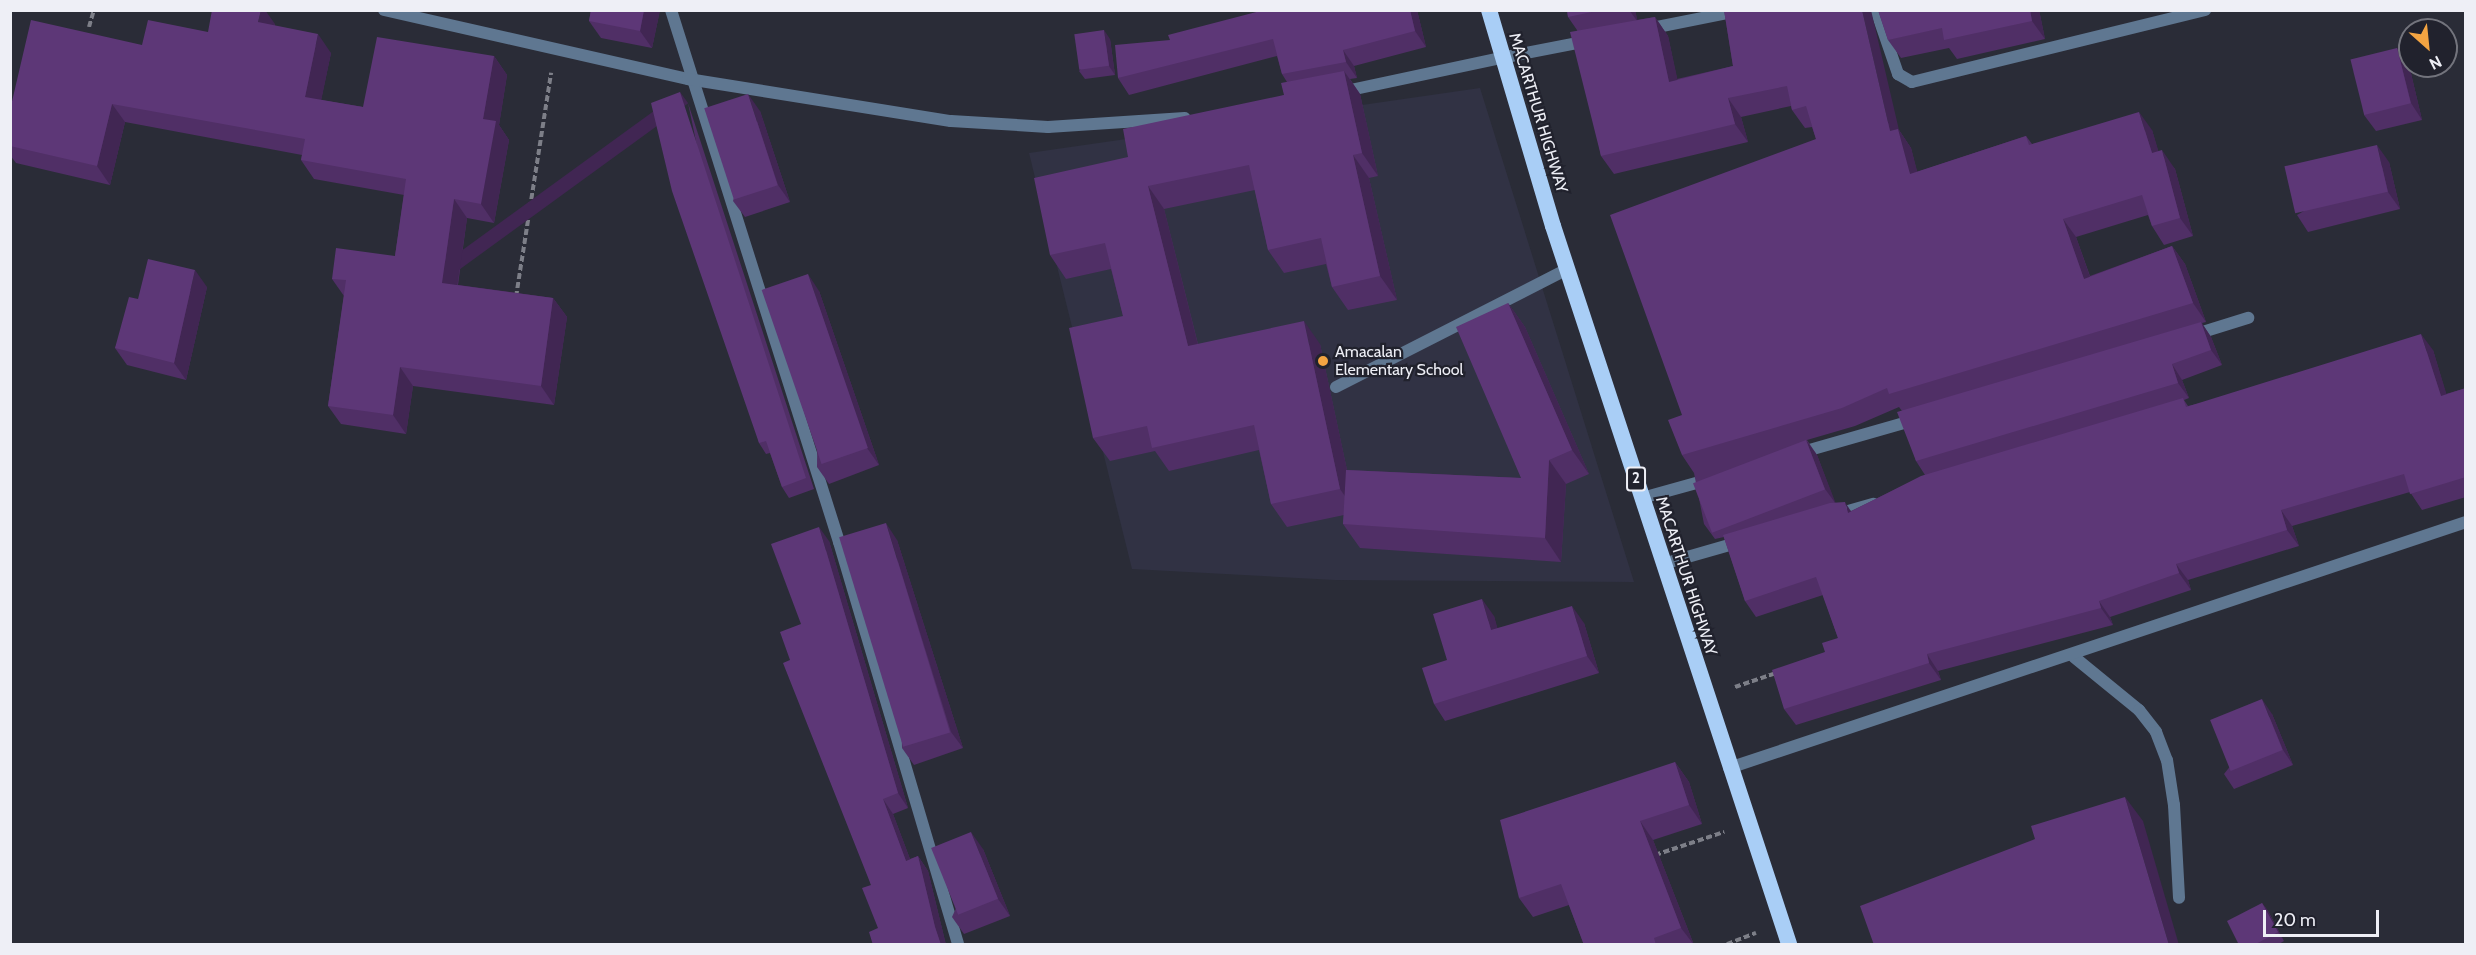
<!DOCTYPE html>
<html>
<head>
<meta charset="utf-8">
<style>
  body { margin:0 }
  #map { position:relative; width:2476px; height:955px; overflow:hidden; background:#2a2c37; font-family:Cabin,sans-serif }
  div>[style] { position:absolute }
  .built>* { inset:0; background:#313244 }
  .path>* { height:4px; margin-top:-2px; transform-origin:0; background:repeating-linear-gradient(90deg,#7d7f88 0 6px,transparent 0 9px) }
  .service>* { height:12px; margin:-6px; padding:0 6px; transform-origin:6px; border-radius:6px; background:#5f7791 }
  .minor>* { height:12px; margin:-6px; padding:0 6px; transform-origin:6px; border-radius:6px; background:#5f7791 }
  .tertiary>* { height:12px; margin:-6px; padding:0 6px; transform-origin:6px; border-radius:6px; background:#5f7791 }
  .trunk>* { height:16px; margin:-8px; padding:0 8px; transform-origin:8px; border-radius:8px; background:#a9cef6 }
  .wall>* { inset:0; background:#502f66 }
  .shaded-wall>* { inset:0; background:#412653; transform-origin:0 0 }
  .building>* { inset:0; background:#5d3777; transform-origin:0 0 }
  .dots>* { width:16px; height:16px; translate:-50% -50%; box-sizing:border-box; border:3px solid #21222d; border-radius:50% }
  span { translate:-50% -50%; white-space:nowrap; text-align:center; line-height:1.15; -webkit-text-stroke:4.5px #21222d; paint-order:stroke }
  .shield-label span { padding:2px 4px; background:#21222d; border:2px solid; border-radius:4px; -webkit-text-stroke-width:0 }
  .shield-label { font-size:15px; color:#eeeff6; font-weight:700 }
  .street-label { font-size:16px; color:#eeeff6 }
  .poi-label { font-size:16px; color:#eeeff6 }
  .left { translate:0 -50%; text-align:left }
  .frame { position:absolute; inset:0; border:12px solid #eeeff6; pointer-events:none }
  .north { position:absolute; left:2398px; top:18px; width:60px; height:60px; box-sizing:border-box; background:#21222d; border:2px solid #73747d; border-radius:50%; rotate:153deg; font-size:16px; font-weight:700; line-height:24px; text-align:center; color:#eeeff6 }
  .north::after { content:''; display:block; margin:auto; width:21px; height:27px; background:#f3a442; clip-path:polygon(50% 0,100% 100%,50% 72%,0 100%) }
  .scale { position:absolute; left:2263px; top:910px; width:116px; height:27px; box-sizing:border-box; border:3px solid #eeeff6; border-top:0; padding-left:8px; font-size:18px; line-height:21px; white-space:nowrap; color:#eeeff6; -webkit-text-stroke:4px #21222d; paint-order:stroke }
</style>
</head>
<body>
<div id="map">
  <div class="built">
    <i style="clip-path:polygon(1480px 88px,1634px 582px,1335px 580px,1132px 569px,1029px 153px)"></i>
  </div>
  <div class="path">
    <i style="left:89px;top:27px;width:18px;rotate:-74deg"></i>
    <i style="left:516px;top:297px;width:227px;rotate:-81.1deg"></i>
    <i style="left:1735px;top:687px;width:43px;rotate:-18.9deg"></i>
    <i style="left:1655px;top:855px;width:73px;rotate:-18.4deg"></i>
    <i style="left:1727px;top:944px;width:31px;rotate:-21deg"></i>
  </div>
  <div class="service">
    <i style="left:1336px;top:387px;width:260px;rotate:-27deg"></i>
    <i style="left:2074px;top:657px;width:84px;rotate:39.2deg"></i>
    <i style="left:2139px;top:710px;width:28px;rotate:52deg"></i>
    <i style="left:2156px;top:732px;width:30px;rotate:69deg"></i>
    <i style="left:2167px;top:760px;width:46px;rotate:81.2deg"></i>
    <i style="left:2174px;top:805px;width:93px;rotate:86.9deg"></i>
  </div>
  <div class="minor">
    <i style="left:671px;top:10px;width:558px;rotate:72.47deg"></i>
    <i style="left:839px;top:542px;width:419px;rotate:73.5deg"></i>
    <i style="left:1876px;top:10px;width:68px;rotate:71deg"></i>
    <i style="left:1898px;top:74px;width:16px;rotate:30deg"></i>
    <i style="left:1912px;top:82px;width:302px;rotate:-13.8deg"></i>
    <i style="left:1647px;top:29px;width:98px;rotate:-11.2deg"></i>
    <i style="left:1501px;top:58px;width:89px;rotate:-11.1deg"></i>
    <i style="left:2193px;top:335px;width:58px;rotate:-17.2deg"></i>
    <i style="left:1799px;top:453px;width:121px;rotate:-15.9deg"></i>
    <i style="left:1642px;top:498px;width:67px;rotate:-15.5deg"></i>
    <i style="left:1834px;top:515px;width:41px;rotate:-15.8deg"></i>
    <i style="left:1663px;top:564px;width:83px;rotate:-16deg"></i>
    <i style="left:1729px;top:768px;width:777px;rotate:-18.46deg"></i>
  </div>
  <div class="tertiary">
    <i style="left:384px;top:10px;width:312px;rotate:12.8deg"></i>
    <i style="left:688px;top:79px;width:266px;rotate:9.1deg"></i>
    <i style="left:951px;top:121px;width:97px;rotate:3.5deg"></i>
    <i style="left:1048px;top:127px;width:137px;rotate:-3.8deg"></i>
    <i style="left:1341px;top:92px;width:164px;rotate:-12deg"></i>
  </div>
  <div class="trunk">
    <i style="left:1489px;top:10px;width:225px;rotate:73.5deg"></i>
    <i style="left:1553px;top:226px;width:756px;rotate:71.8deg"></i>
  </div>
  <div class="wall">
    <i style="clip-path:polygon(591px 10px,660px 10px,652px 48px,601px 38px,589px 21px)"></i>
    <i style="clip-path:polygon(1264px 10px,1417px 10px,1426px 47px,1354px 66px,1357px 78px,1350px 79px,1360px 94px,1378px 176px,1369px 178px,1397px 300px,1348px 310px,1332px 287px,1326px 264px,1284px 273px,1268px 250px,1255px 190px,1164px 209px,1198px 344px,1320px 344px,1347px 470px,1521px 478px,1508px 303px,1525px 327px,1589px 474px,1566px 484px,1561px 562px,1360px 548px,1343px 524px,1344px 515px,1287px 527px,1271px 504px,1259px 450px,1169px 471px,1155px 451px,1110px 461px,1093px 438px,1123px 316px,1111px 269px,1066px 279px,1050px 255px,1128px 157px,1284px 95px,1287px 82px,1282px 74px,1277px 56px,1129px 95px,1118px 78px)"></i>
    <i style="clip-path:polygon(evenodd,1567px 10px,1635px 10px,1637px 20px,1655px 17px,1668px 36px,1677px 79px,1733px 66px,1724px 10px,1899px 130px,1911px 148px,1917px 172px,2026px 136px,2032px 144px,2152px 130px,2158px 151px,2175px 169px,2193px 236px,2164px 245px,2152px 226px,2148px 215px,2076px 237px,2090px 276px,2172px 246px,2185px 264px,2206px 322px,2202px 323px,2211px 337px,2222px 365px,2182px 380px,2189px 398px,2184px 400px,2188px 406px,2433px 350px,2446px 394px,2466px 388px,2466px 497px,2422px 510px,2410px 492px,2292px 526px,2299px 546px,2188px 580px,2191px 590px,2110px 617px,2113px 625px,1938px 671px,1941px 680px,1796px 725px,1784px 709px,1825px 652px,1838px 638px,1823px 595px,1756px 617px,1745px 601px,1724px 537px,1715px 539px,1704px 524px,1694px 473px,1682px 455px,1682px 415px,1816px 139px,1812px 127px,1805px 128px,1792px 110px,1791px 106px,1741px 117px,1748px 142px,1614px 174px,1601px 156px,1577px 30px,1568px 17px,1567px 10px,1899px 407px,1902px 411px,1916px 461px,1925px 475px,1851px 511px,1835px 503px,1817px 455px,1807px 440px,1855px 426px,1899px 407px)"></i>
    <i style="clip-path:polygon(1878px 10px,2039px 10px,2045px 39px,1957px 59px,1949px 48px,1901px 58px,1888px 40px)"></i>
    <i style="clip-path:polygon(275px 24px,275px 26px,331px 53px,321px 100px,363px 107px,494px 56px,507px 75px,499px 125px,509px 140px,494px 223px,467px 218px,458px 285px,553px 298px,567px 317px,554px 405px,413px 386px,406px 434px,341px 424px,328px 406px,344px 296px,332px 279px,395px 256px,404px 195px,314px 179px,301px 160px,302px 155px,125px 122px,110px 185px,16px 163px,10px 155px,10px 110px,142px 45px)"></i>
    <i style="clip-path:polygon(1110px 39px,1115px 75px,1085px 79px,1079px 71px)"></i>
    <i style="clip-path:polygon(2397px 48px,2409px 65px,2422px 120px,2376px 131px,2364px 115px)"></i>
    <i style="clip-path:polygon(688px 103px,814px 489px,789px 498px,782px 487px,770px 453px,766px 454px,759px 443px)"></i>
    <i style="clip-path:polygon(760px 111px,790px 202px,745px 217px,733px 201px)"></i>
    <i style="clip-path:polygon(2389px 162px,2400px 209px,2308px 232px,2297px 215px)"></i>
    <i style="clip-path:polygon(207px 287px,186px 380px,127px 365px,115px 348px,138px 299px)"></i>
    <i style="clip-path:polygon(819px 291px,879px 465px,829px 484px,817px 467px)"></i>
    <i style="clip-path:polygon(897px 540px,963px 748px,914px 765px,902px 748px)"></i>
    <i style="clip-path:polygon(829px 541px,908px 808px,893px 814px,910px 859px,918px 856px,928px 871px,946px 945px,873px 945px,878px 928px,871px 885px,801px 624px)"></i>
    <i style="clip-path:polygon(1494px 616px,1497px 628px,1584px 623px,1599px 673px,1445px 721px,1434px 704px,1447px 660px)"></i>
    <i style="clip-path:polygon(2272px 714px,2293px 765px,2234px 789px,2224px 774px)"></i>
    <i style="clip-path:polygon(1675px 762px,1689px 782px,1702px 824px,1653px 840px,1694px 945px,1584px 945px,1569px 905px,1533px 917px,1519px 898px)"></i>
    <i style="clip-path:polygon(983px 849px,1010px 916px,964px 934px,952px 917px)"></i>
    <i style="clip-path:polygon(2262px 903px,2268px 911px,2284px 941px,2277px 945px,2239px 945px)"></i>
  </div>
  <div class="shaded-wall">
    <i style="clip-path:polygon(261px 10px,265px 10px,275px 24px,272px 41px,258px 22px)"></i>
    <i style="clip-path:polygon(644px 10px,660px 10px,652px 48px,640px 31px)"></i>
    <i style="clip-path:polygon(1410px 10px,1417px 10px,1426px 47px,1415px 31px)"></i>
    <i style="clip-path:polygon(1629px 10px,1635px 10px,1638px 22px)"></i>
    <i style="clip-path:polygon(1862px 10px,1871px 10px,1899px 130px,1911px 148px,1923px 193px,1910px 174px,1890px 131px)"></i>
    <i style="clip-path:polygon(2030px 10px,2039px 10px,2045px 39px,2032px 21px)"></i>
    <i style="clip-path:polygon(1655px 17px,1668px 36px,1682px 100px,1669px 82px)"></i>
    <i style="clip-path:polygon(1104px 30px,1110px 39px,1115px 75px,1109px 66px)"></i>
    <i style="clip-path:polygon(318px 34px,331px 53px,318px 116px,305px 97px)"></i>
    <i style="clip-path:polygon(2397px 48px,2409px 65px,2422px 120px,2411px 103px)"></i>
    <i style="clip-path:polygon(1343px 50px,1354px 66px,1357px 78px,1346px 62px)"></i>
    <i style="clip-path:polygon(494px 56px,507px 75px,499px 125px,509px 140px,494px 223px,481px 204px,483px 119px)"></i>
    <i style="clip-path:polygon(1344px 71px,1360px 94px,1378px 176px,1362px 153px)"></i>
    <i style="left:680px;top:92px;width:14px;height:406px;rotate:54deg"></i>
    <i style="clip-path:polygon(748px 94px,760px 111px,790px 202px,778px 185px)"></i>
    <i style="clip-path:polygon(1728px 98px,1741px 117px,1748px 142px,1735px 124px)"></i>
    <i style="clip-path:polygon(112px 104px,125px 122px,110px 185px,97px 166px)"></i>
    <i style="clip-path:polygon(2139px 112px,2152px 130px,2165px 172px,2152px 153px)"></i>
    <i style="clip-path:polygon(2377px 145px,2389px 162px,2400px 209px,2388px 192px)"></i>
    <i style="clip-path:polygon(2162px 150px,2175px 169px,2193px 236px,2180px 218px)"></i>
    <i style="clip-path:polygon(1353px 155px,1369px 178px,1397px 300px,1380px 276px)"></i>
    <i style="clip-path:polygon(1148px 186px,1164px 209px,1204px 369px,1188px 346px)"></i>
    <i style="clip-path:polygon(454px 199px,467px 218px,455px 302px,442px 283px)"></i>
    <i style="clip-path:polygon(2063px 219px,2076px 237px,2097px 297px,2084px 279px)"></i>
    <i style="clip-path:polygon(2172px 246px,2185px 264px,2206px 322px,2193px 303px)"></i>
    <i style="clip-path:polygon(195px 270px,207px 287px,186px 380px,174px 363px)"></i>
    <i style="clip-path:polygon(808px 274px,819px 291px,879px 465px,867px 448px)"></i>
    <i style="clip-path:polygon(553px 298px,567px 317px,554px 405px,541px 386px)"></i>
    <i style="clip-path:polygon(1508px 303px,1525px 327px,1589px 474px,1572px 450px)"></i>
    <i style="clip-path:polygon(1304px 321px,1320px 344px,1356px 512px,1340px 489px)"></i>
    <i style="clip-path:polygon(2201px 322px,2211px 337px,2222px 365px,2211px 350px)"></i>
    <i style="clip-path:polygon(2421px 334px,2433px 350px,2452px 412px,2441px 396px)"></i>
    <i style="clip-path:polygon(2172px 364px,2182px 380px,2189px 398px,2178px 383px)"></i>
    <i style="clip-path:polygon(400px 367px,413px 386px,406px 434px,393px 415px)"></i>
    <i style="clip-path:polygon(1806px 440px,1817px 455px,1836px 504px,1825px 489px)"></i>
    <i style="clip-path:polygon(1549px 460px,1566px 484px,1561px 562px,1545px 538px)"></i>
    <i style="clip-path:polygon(1845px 502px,1856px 519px,1848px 513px)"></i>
    <i style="clip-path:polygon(2281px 510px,2292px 526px,2299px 546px,2287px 530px)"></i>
    <i style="clip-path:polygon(886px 523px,897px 540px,963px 748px,951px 732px)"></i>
    <i style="clip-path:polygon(819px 527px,829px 541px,908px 808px,898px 793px)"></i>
    <i style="clip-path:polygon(2176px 564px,2188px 580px,2191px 590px,2179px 573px)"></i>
    <i style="clip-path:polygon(1482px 599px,1494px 616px,1503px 647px,1491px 630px)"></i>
    <i style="clip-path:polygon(2099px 601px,2110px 617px,2113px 625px,2101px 608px)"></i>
    <i style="clip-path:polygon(1572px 606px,1584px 623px,1599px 673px,1587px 656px)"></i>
    <i style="clip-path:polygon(1927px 654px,1938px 671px,1941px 680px,1929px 663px)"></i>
    <i style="clip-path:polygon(2262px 699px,2272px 714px,2293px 765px,2283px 750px)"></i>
    <i style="clip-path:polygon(1675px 762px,1689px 782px,1702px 824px,1689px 805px)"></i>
    <i style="clip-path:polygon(2125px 797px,2143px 821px,2179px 945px,2169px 945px)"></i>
    <i style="clip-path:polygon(883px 799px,893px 814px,916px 875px,906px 861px)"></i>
    <i style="clip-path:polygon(1640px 821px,1653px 840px,1694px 945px,1681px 928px)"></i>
    <i style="clip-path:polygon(971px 832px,983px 849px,1010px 916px,998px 899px)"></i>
    <i style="clip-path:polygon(918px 856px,928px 871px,946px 945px,941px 945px,935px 927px)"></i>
    <i style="clip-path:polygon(2262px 903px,2268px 911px,2284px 941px,2278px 932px)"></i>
  </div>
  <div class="building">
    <i style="clip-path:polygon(212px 10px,261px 10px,258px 22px,318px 34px,305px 97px,363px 107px,377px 37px,494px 56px,483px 119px,496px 121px,481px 204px,454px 199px,442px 283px,553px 298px,541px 386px,400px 367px,393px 415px,328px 406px,346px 280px,332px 279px,336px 248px,395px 256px,406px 179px,301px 160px,305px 139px,112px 104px,97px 166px,10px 146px,10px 110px,31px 20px,142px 45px,148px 20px,208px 32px)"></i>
    <i style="clip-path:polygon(591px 10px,644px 10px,640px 31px,589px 21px)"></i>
    <i style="clip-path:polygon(1264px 10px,1410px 10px,1415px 31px,1343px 50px,1346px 62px,1282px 74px,1273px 39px,1118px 78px,1115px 45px,1170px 40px,1168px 35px)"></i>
    <i style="clip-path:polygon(1567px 10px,1601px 10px,1568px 17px)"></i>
    <i style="clip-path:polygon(1724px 10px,1862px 10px,1890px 131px,1898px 129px,1910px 174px,2026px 136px,2029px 145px,2139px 112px,2152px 153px,2162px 150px,2180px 218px,2152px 226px,2142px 195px,2063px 219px,2084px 279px,2172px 246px,2193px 303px,1889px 394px,1887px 388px,1842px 408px,1682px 455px,1668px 420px,1682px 415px,1610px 215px,1816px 139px,1806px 106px,1792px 110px,1787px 86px,1728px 98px,1735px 124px,1601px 156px,1570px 32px,1655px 17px,1669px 82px,1733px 66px)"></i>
    <i style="clip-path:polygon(1878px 10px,2030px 10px,2032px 21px,1944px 40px,1942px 28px,1888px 40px)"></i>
    <i style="left:1104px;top:30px;width:36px;height:30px;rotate:82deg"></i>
    <i style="left:2397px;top:48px;width:57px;height:48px;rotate:76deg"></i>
    <i style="clip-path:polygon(1344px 71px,1362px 153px,1353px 155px,1380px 276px,1332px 287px,1321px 238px,1268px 250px,1249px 165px,1148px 186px,1188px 346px,1304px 321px,1340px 489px,1271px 504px,1254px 425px,1152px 448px,1147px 426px,1093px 438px,1069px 328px,1123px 316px,1105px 243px,1050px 255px,1034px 178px,1128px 157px,1123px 129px,1284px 95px,1281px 83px)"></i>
    <i style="clip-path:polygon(680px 92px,806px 478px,782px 487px,766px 441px,759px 443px,672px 191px,651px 103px)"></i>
    <i style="left:748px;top:94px;width:96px;height:46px;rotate:72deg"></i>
    <i style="left:2377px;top:145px;width:48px;height:95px;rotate:77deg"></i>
    <i style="clip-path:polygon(148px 259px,195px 270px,174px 363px,115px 348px,129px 297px,138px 299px)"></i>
    <i style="left:808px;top:274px;width:184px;height:49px;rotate:71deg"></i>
    <i style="clip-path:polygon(1508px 303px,1572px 450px,1549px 460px,1545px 538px,1343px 524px,1346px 470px,1521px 478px,1456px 327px)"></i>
    <i style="clip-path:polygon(2201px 322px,2211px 350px,2172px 364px,2178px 383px,1916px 461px,1897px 412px)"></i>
    <i style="clip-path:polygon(2421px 334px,2441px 396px,2466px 388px,2466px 477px,2410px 494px,2404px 474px,2281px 510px,2287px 530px,2176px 564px,2179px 573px,2099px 601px,2101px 608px,1927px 654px,1929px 663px,1784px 709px,1772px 670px,1825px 652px,1822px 643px,1838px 638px,1816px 577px,1745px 601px,1723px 535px,1830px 503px,1845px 502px,1848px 513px,1921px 476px,2183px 398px,2186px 407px)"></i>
    <i style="left:1806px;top:440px;width:53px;height:121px;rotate:69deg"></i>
    <i style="left:886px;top:523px;width:219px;height:49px;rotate:73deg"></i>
    <i style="clip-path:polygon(819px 527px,898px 793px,883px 799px,906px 861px,918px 856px,935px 927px,941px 945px,873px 945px,869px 932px,878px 928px,862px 888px,871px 885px,783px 663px,790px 660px,780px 632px,801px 624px,771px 544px)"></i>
    <i style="clip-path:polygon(1482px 599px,1491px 630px,1572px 606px,1587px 656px,1434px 704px,1422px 668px,1447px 660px,1433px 614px)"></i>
    <i style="left:2262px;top:699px;width:55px;height:56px;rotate:68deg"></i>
    <i style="clip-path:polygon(1675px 762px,1689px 805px,1640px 821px,1681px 928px,1654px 938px,1656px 945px,1584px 945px,1561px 884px,1519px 898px,1500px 820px)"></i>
    <i style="clip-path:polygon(2125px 797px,2169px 945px,1874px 945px,1860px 906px,2035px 839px,2031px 826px)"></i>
    <i style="left:971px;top:832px;width:72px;height:43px;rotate:68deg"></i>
    <i style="clip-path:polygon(2262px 903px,2278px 932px,2254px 945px,2239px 945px,2227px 921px)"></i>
  </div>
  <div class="dots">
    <i style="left:1323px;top:361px;background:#f3a442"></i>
  </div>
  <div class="shield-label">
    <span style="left:1636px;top:479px">2</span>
  </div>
  <div class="street-label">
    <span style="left:1538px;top:113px;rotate:73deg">MACARTHUR HIGHWAY</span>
    <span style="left:1686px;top:576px;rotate:72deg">MACARTHUR HIGHWAY</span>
  </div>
  <div class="poi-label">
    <span class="left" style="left:1335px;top:361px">Amacalan<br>Elementary School</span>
  </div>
  <div class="frame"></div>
  <div class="north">N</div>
  <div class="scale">20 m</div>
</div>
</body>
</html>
